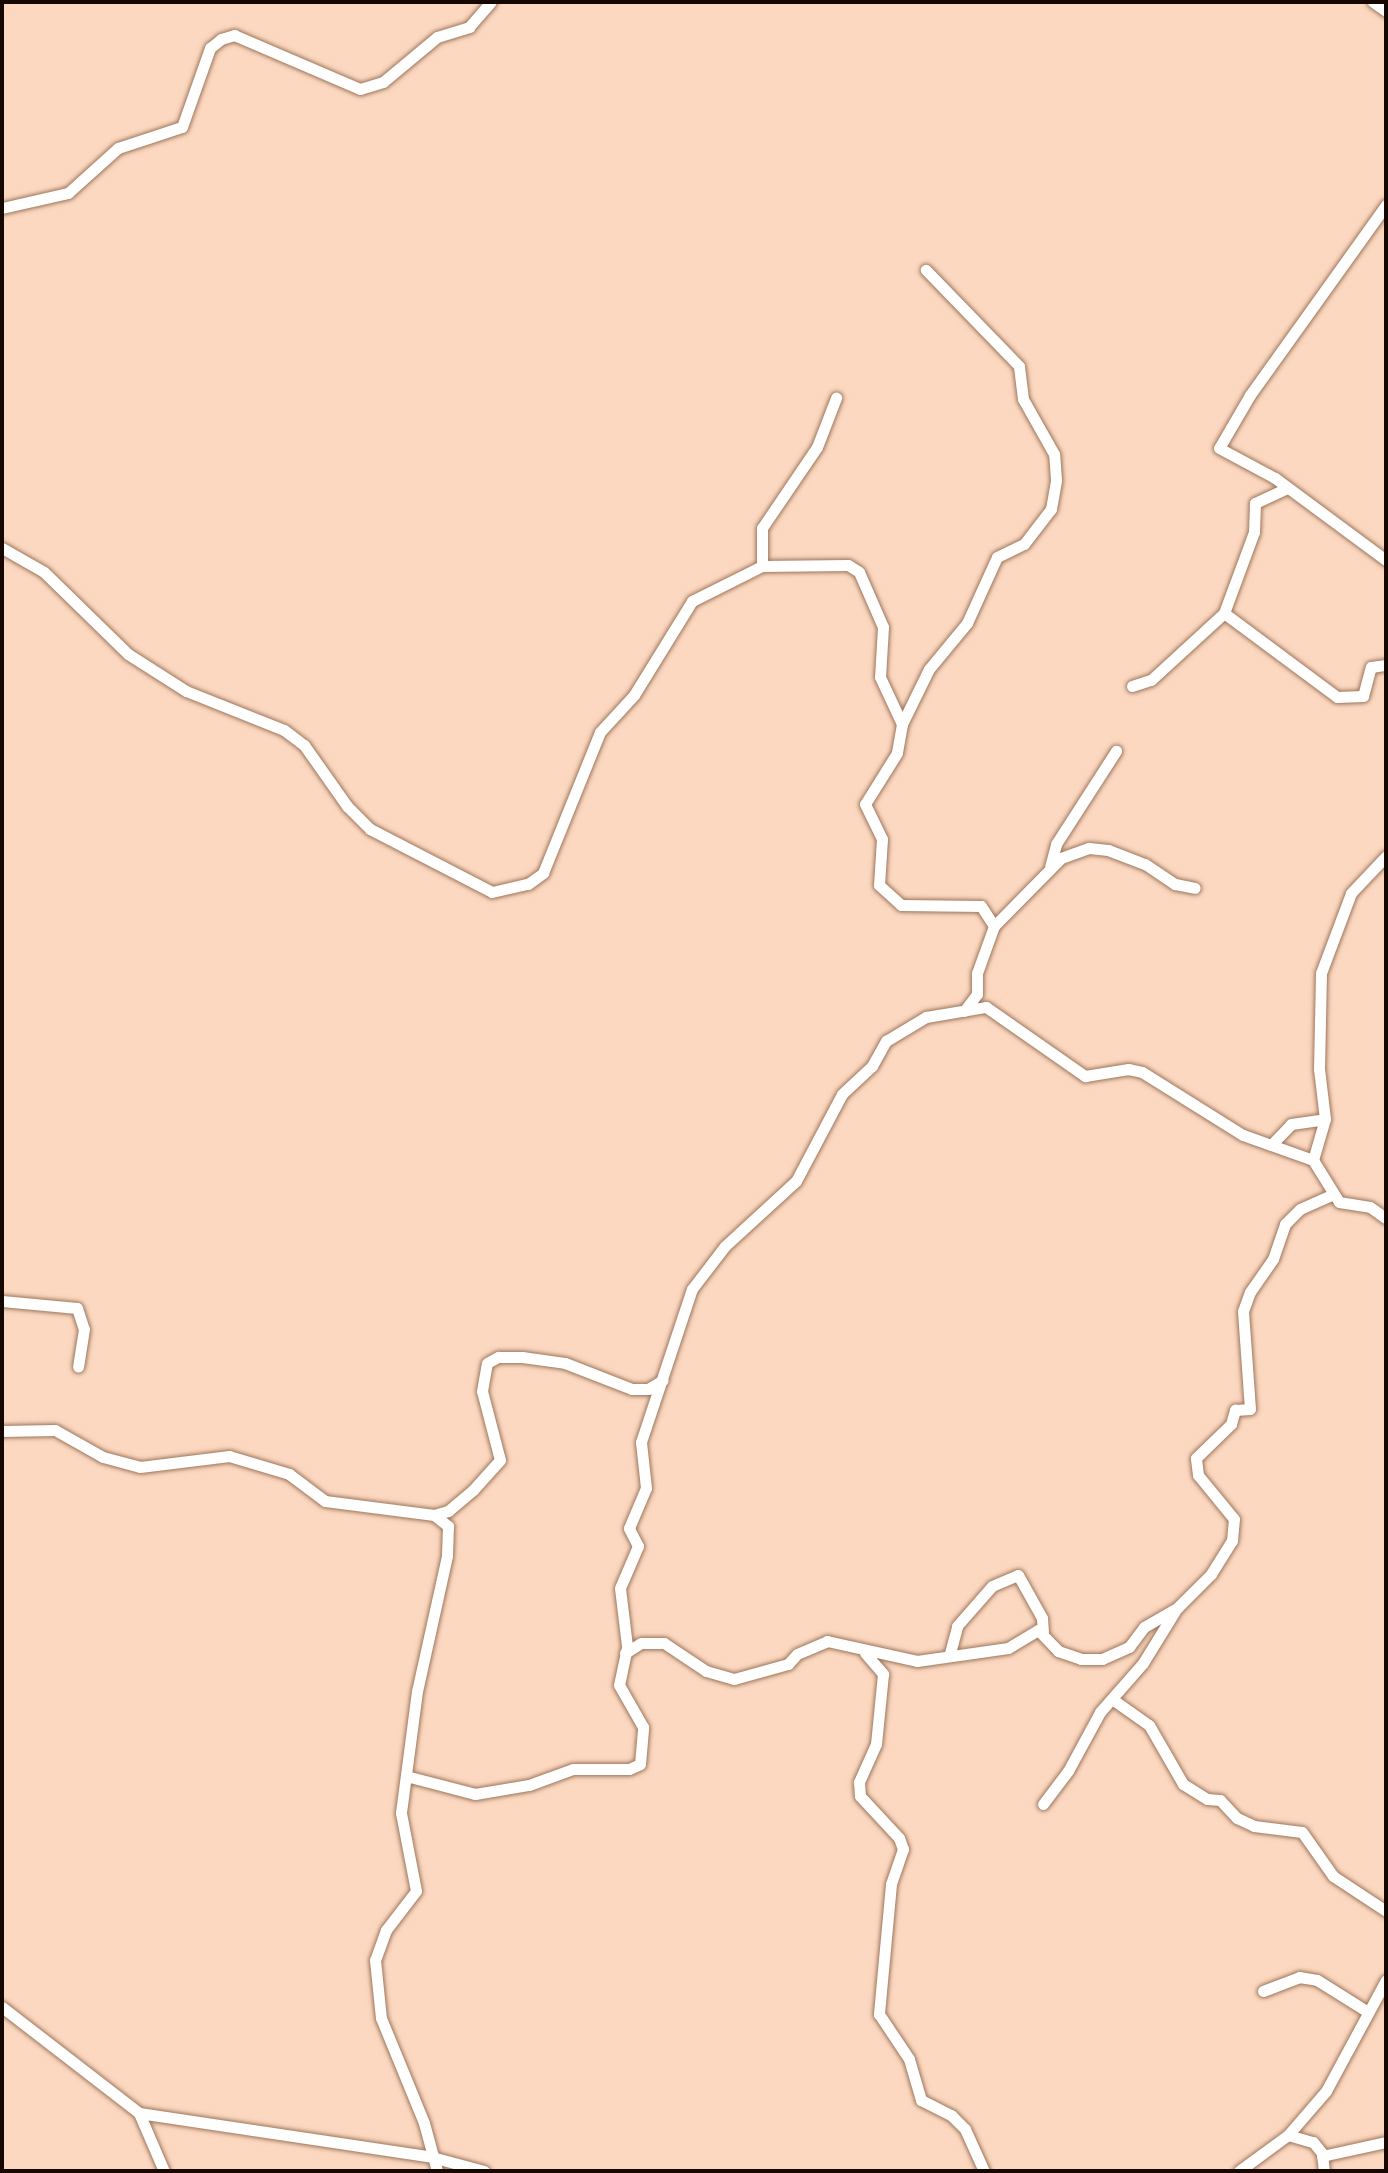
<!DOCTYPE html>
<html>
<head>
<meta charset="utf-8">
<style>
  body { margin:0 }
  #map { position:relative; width:1388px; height:2173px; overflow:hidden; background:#fcd8c0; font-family:"Source Serif 4",serif }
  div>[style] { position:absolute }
  .roads { filter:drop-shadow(0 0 2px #9e765b) drop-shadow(0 0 2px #9e765b) }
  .minor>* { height:11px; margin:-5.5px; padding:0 5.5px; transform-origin:5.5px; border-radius:5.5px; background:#fff }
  span { translate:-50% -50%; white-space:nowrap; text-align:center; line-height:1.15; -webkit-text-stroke:7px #fff; paint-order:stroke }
  .frame { position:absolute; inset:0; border:4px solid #160701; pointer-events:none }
</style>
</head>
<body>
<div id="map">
  <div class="roads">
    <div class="minor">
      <i style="left:1373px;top:2px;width:16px;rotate:35deg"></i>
      <i style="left:1386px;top:205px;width:234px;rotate:125.6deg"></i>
      <i style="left:1250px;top:395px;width:61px;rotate:120.3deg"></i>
      <i style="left:1219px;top:448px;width:64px;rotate:28.2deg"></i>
      <i style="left:1275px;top:478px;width:138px;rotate:36.5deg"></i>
      <i style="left:2px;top:208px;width:68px;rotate:-12.8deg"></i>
      <i style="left:68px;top:193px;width:67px;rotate:-42deg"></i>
      <i style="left:118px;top:148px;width:67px;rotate:-18.2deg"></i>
      <i style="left:182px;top:127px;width:84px;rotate:-70.5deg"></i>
      <i style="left:210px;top:48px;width:14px;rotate:-39deg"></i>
      <i style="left:221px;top:39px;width:14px;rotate:-17deg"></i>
      <i style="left:234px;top:35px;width:137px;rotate:23.2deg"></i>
      <i style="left:360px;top:89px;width:24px;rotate:-17deg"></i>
      <i style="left:383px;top:82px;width:70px;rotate:-39.8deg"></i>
      <i style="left:437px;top:37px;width:34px;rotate:-17deg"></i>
      <i style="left:469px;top:27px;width:33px;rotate:-49deg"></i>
      <i style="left:2px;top:548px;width:48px;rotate:29.7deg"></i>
      <i style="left:44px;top:572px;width:117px;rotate:44.3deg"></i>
      <i style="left:128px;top:654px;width:69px;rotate:32.5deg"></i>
      <i style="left:186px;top:691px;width:105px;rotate:21.7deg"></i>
      <i style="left:284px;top:730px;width:25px;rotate:37deg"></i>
      <i style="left:304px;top:745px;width:75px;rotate:54.8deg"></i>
      <i style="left:347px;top:806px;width:33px;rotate:45deg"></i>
      <i style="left:370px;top:829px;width:137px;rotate:27.3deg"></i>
      <i style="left:492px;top:892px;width:37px;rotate:-13deg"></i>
      <i style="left:528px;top:884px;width:19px;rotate:-36deg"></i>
      <i style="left:543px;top:873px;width:152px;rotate:-68deg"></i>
      <i style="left:600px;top:732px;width:50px;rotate:-47.4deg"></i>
      <i style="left:634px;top:695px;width:110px;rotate:-58.3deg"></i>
      <i style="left:692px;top:601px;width:78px;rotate:-26.6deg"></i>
      <i style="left:762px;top:566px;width:86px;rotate:-0.7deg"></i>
      <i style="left:848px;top:565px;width:13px;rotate:32deg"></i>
      <i style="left:859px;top:572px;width:60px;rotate:66.4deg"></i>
      <i style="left:883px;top:627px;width:50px;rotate:93.4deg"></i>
      <i style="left:880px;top:677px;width:52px;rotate:64.9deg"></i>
      <i style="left:902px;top:724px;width:29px;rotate:100deg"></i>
      <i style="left:897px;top:753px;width:60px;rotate:122.1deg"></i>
      <i style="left:865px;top:804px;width:39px;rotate:64deg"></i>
      <i style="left:882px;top:839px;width:46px;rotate:93.7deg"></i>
      <i style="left:879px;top:885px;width:30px;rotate:42deg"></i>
      <i style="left:901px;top:905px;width:80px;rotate:0.7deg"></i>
      <i style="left:981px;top:906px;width:24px;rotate:57deg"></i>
      <i style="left:994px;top:926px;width:50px;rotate:109.9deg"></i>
      <i style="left:977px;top:973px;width:21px;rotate:90deg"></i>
      <i style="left:977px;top:994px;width:21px;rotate:127deg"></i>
      <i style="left:762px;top:566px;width:38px;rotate:-90deg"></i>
      <i style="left:762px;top:528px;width:98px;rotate:-55.8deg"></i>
      <i style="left:817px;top:447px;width:53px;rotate:-68.8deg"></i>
      <i style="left:1224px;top:613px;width:141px;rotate:36.6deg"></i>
      <i style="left:1337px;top:697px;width:26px;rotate:-2deg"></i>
      <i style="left:1363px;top:696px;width:30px;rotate:-75deg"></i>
      <i style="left:1371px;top:667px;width:15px;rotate:-8deg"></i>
      <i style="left:1132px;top:686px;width:20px;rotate:-18deg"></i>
      <i style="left:1151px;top:680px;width:99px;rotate:-42.5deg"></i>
      <i style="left:1224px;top:613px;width:86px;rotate:-69.7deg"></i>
      <i style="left:1254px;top:532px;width:29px;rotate:-88deg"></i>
      <i style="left:1255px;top:503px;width:35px;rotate:-25deg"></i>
      <i style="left:902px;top:724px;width:61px;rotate:-63.9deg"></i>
      <i style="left:929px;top:669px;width:60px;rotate:-50.4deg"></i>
      <i style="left:967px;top:623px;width:72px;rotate:-65.6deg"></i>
      <i style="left:997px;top:557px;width:30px;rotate:-26deg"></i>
      <i style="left:1024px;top:544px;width:44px;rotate:-52.4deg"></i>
      <i style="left:1051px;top:509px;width:29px;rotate:-80deg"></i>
      <i style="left:1056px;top:480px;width:26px;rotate:-94deg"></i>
      <i style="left:1054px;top:454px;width:63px;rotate:-119.4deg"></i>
      <i style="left:1023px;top:399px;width:33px;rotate:-97deg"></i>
      <i style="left:1019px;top:366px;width:134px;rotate:-134.1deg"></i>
      <i style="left:1050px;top:867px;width:24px;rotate:-75deg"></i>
      <i style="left:1056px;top:844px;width:111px;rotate:-57.2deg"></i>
      <i style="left:994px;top:926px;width:95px;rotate:-45.4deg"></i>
      <i style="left:1061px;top:858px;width:30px;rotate:-20deg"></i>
      <i style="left:1089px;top:848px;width:19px;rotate:6deg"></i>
      <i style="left:1108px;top:850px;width:40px;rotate:21deg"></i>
      <i style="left:1145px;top:864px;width:36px;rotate:34deg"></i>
      <i style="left:1175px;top:884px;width:20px;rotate:11deg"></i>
      <i style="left:1271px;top:1145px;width:29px;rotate:-46deg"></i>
      <i style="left:1291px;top:1124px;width:34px;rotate:-8deg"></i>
      <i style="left:1313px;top:1160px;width:43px;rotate:-73.7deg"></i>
      <i style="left:1325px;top:1119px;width:50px;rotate:-96.8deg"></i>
      <i style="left:1319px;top:1069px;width:96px;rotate:-88.8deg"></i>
      <i style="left:1321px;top:973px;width:85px;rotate:-69.4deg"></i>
      <i style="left:1351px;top:893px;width:51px;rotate:-46.6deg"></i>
      <i style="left:2px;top:1301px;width:75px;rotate:5.3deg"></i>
      <i style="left:77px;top:1308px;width:22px;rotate:72deg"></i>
      <i style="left:84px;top:1329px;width:38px;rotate:99deg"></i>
      <i style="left:2px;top:1431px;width:53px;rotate:-1.1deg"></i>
      <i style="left:55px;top:1430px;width:55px;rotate:29.4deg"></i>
      <i style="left:103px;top:1457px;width:38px;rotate:15deg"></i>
      <i style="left:140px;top:1467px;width:90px;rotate:-7deg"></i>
      <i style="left:229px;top:1456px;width:63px;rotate:16.7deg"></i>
      <i style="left:289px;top:1474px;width:45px;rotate:36.9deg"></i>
      <i style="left:325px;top:1501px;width:110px;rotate:7.3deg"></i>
      <i style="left:434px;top:1515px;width:15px;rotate:-16deg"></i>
      <i style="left:448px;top:1511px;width:33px;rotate:-40deg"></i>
      <i style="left:473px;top:1490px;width:40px;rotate:-48deg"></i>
      <i style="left:500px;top:1460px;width:71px;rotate:-104.6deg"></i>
      <i style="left:482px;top:1391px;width:28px;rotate:-80deg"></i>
      <i style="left:487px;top:1363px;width:13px;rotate:-29deg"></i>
      <i style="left:498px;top:1357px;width:24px"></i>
      <i style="left:522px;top:1357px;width:43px;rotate:7.9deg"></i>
      <i style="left:565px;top:1363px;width:72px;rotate:21.2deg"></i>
      <i style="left:632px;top:1389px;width:16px"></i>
      <i style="left:648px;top:1389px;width:17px;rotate:-31deg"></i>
      <i style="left:434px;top:1515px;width:18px;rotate:38deg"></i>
      <i style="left:448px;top:1526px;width:30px;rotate:92deg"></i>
      <i style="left:447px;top:1556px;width:138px;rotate:102.5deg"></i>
      <i style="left:417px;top:1691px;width:123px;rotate:97.5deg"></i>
      <i style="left:401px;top:1813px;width:79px;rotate:79.1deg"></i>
      <i style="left:416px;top:1891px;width:49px;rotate:127.6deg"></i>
      <i style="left:386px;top:1930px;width:32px;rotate:110deg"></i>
      <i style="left:375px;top:1960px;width:58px;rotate:84.1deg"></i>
      <i style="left:381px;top:2018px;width:113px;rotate:67.7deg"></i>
      <i style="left:424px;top:2123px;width:50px;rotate:74.8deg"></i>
      <i style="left:625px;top:1653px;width:19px;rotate:-32deg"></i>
      <i style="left:641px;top:1643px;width:23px"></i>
      <i style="left:664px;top:1643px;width:50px;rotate:33.7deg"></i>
      <i style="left:706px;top:1671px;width:29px;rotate:16deg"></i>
      <i style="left:734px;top:1679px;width:56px;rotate:-15.5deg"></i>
      <i style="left:788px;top:1664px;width:13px;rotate:-48deg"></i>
      <i style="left:797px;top:1654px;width:33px;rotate:-23deg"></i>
      <i style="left:827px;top:1641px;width:92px;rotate:12.5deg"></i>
      <i style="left:917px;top:1661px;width:92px;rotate:-8.1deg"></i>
      <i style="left:1008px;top:1648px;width:35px;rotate:-31deg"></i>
      <i style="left:1038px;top:1630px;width:29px;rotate:46deg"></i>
      <i style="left:1058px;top:1651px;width:24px;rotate:19deg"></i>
      <i style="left:1081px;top:1659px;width:21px"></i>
      <i style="left:1102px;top:1659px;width:30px;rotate:-24deg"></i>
      <i style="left:1129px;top:1647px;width:25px;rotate:-53deg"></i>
      <i style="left:1144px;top:1627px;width:39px;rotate:-30deg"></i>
      <i style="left:1178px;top:1607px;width:47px;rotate:-45deg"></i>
      <i style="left:1211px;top:1574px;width:39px;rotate:-58deg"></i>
      <i style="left:1232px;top:1541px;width:22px;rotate:-85deg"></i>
      <i style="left:1234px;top:1519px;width:57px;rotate:-129.3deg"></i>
      <i style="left:1198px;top:1475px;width:17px;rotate:-97deg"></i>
      <i style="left:1196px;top:1458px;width:49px;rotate:-44.2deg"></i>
      <i style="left:1231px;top:1424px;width:15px;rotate:-74deg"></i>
      <i style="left:1235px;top:1410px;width:15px;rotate:-4deg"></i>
      <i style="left:1250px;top:1409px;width:98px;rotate:-94.1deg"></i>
      <i style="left:1243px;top:1311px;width:20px;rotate:-70deg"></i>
      <i style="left:1250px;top:1292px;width:40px;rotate:-55.1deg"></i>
      <i style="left:1273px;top:1259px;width:37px;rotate:-71deg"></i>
      <i style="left:1285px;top:1224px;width:21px;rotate:-45deg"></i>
      <i style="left:1300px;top:1209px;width:35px;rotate:-24deg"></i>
      <i style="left:865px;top:1653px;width:28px;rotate:49deg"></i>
      <i style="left:883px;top:1674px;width:70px;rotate:95.7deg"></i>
      <i style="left:876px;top:1744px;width:42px;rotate:114.1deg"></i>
      <i style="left:859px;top:1782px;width:14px;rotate:86deg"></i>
      <i style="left:860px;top:1796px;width:57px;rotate:47.1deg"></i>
      <i style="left:899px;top:1838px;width:12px;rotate:70deg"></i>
      <i style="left:903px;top:1849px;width:37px;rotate:109deg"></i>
      <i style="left:891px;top:1884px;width:131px;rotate:95.3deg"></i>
      <i style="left:879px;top:2014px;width:54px;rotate:56.3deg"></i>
      <i style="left:909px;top:2059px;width:43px;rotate:73.7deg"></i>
      <i style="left:921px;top:2100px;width:34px;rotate:27deg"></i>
      <i style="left:951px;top:2115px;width:20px;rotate:45deg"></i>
      <i style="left:965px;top:2129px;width:46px;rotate:65.7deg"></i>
      <i style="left:950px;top:1653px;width:28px;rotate:-75deg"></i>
      <i style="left:957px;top:1626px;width:53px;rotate:-48.8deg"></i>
      <i style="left:992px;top:1586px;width:28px;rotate:-23deg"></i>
      <i style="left:1018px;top:1575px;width:49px;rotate:60.8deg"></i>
      <i style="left:1042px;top:1618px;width:14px;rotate:86deg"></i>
      <i style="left:1112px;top:1699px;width:45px;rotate:35.1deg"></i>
      <i style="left:1149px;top:1725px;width:68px;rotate:60deg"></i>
      <i style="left:1183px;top:1784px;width:28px;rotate:32deg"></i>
      <i style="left:1207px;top:1799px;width:13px;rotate:4deg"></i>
      <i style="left:1220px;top:1800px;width:25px;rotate:47deg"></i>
      <i style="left:1237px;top:1818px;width:19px;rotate:25deg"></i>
      <i style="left:1254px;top:1826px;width:48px;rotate:7.1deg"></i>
      <i style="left:1302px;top:1832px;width:54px;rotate:54.8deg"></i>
      <i style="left:1333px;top:1876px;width:64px;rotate:33.4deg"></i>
      <i style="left:406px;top:1776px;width:71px;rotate:14.6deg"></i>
      <i style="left:475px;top:1794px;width:55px;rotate:-9.5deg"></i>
      <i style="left:529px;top:1785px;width:47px;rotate:-20deg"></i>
      <i style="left:573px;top:1769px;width:56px"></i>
      <i style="left:629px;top:1769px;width:12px;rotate:-24deg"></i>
      <i style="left:640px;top:1764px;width:37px;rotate:-85deg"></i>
      <i style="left:643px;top:1727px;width:48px;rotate:-119.7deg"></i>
      <i style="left:619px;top:1685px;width:40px;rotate:-78deg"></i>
      <i style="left:627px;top:1646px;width:58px;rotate:-96.9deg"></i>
      <i style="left:620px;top:1588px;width:46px;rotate:-66.8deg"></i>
      <i style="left:638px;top:1546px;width:20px;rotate:-117deg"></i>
      <i style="left:629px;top:1528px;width:43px;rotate:-67deg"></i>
      <i style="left:646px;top:1488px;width:46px;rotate:-96.2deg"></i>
      <i style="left:641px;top:1442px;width:161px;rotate:-71.6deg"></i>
      <i style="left:692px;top:1289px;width:54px;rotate:-52.5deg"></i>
      <i style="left:725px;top:1246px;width:96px;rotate:-42.5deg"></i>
      <i style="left:796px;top:1181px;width:98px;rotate:-62.1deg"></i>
      <i style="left:842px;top:1094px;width:41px;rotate:-43deg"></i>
      <i style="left:872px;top:1066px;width:29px;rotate:-61deg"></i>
      <i style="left:886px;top:1041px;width:47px;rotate:-31deg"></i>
      <i style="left:926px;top:1017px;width:61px;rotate:-9.5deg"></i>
      <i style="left:986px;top:1007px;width:121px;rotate:34.9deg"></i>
      <i style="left:1085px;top:1076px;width:44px;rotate:-9.2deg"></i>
      <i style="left:1128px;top:1069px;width:14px;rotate:12deg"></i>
      <i style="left:1142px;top:1072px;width:119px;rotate:32deg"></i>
      <i style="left:1243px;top:1135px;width:74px;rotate:19.7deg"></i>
      <i style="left:1313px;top:1160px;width:49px;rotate:58.2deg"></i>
      <i style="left:1339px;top:1202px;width:31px;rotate:9deg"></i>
      <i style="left:1370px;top:1207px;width:19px;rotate:35deg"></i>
      <i style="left:1043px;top:1804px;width:41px;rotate:-52.9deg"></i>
      <i style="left:1068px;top:1771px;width:67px;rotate:-61.5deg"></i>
      <i style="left:1100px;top:1712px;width:65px;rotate:-48.7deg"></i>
      <i style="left:1143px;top:1663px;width:61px;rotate:-58.4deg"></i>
      <i style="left:1263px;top:1991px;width:39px;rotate:-21deg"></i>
      <i style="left:1299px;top:1977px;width:18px;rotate:9deg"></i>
      <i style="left:1317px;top:1980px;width:60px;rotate:32.1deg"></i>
      <i style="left:2px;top:2007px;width:173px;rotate:37.7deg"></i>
      <i style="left:139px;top:2113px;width:63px;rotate:66.7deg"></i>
      <i style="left:139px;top:2113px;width:296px;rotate:8.5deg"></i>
      <i style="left:432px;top:2157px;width:54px;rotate:15.1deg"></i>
      <i style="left:1288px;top:2135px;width:26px;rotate:16deg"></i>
      <i style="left:1313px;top:2142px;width:14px;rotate:51deg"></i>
      <i style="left:1322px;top:2153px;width:18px;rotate:84deg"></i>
      <i style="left:1322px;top:2156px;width:66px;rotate:-12.3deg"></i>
      <i style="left:1239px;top:2171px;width:61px;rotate:-36.3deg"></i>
      <i style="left:1288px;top:2135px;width:58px;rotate:-49.2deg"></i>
      <i style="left:1326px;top:2091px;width:126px;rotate:-61.6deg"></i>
    </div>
  </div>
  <div class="frame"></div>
</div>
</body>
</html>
